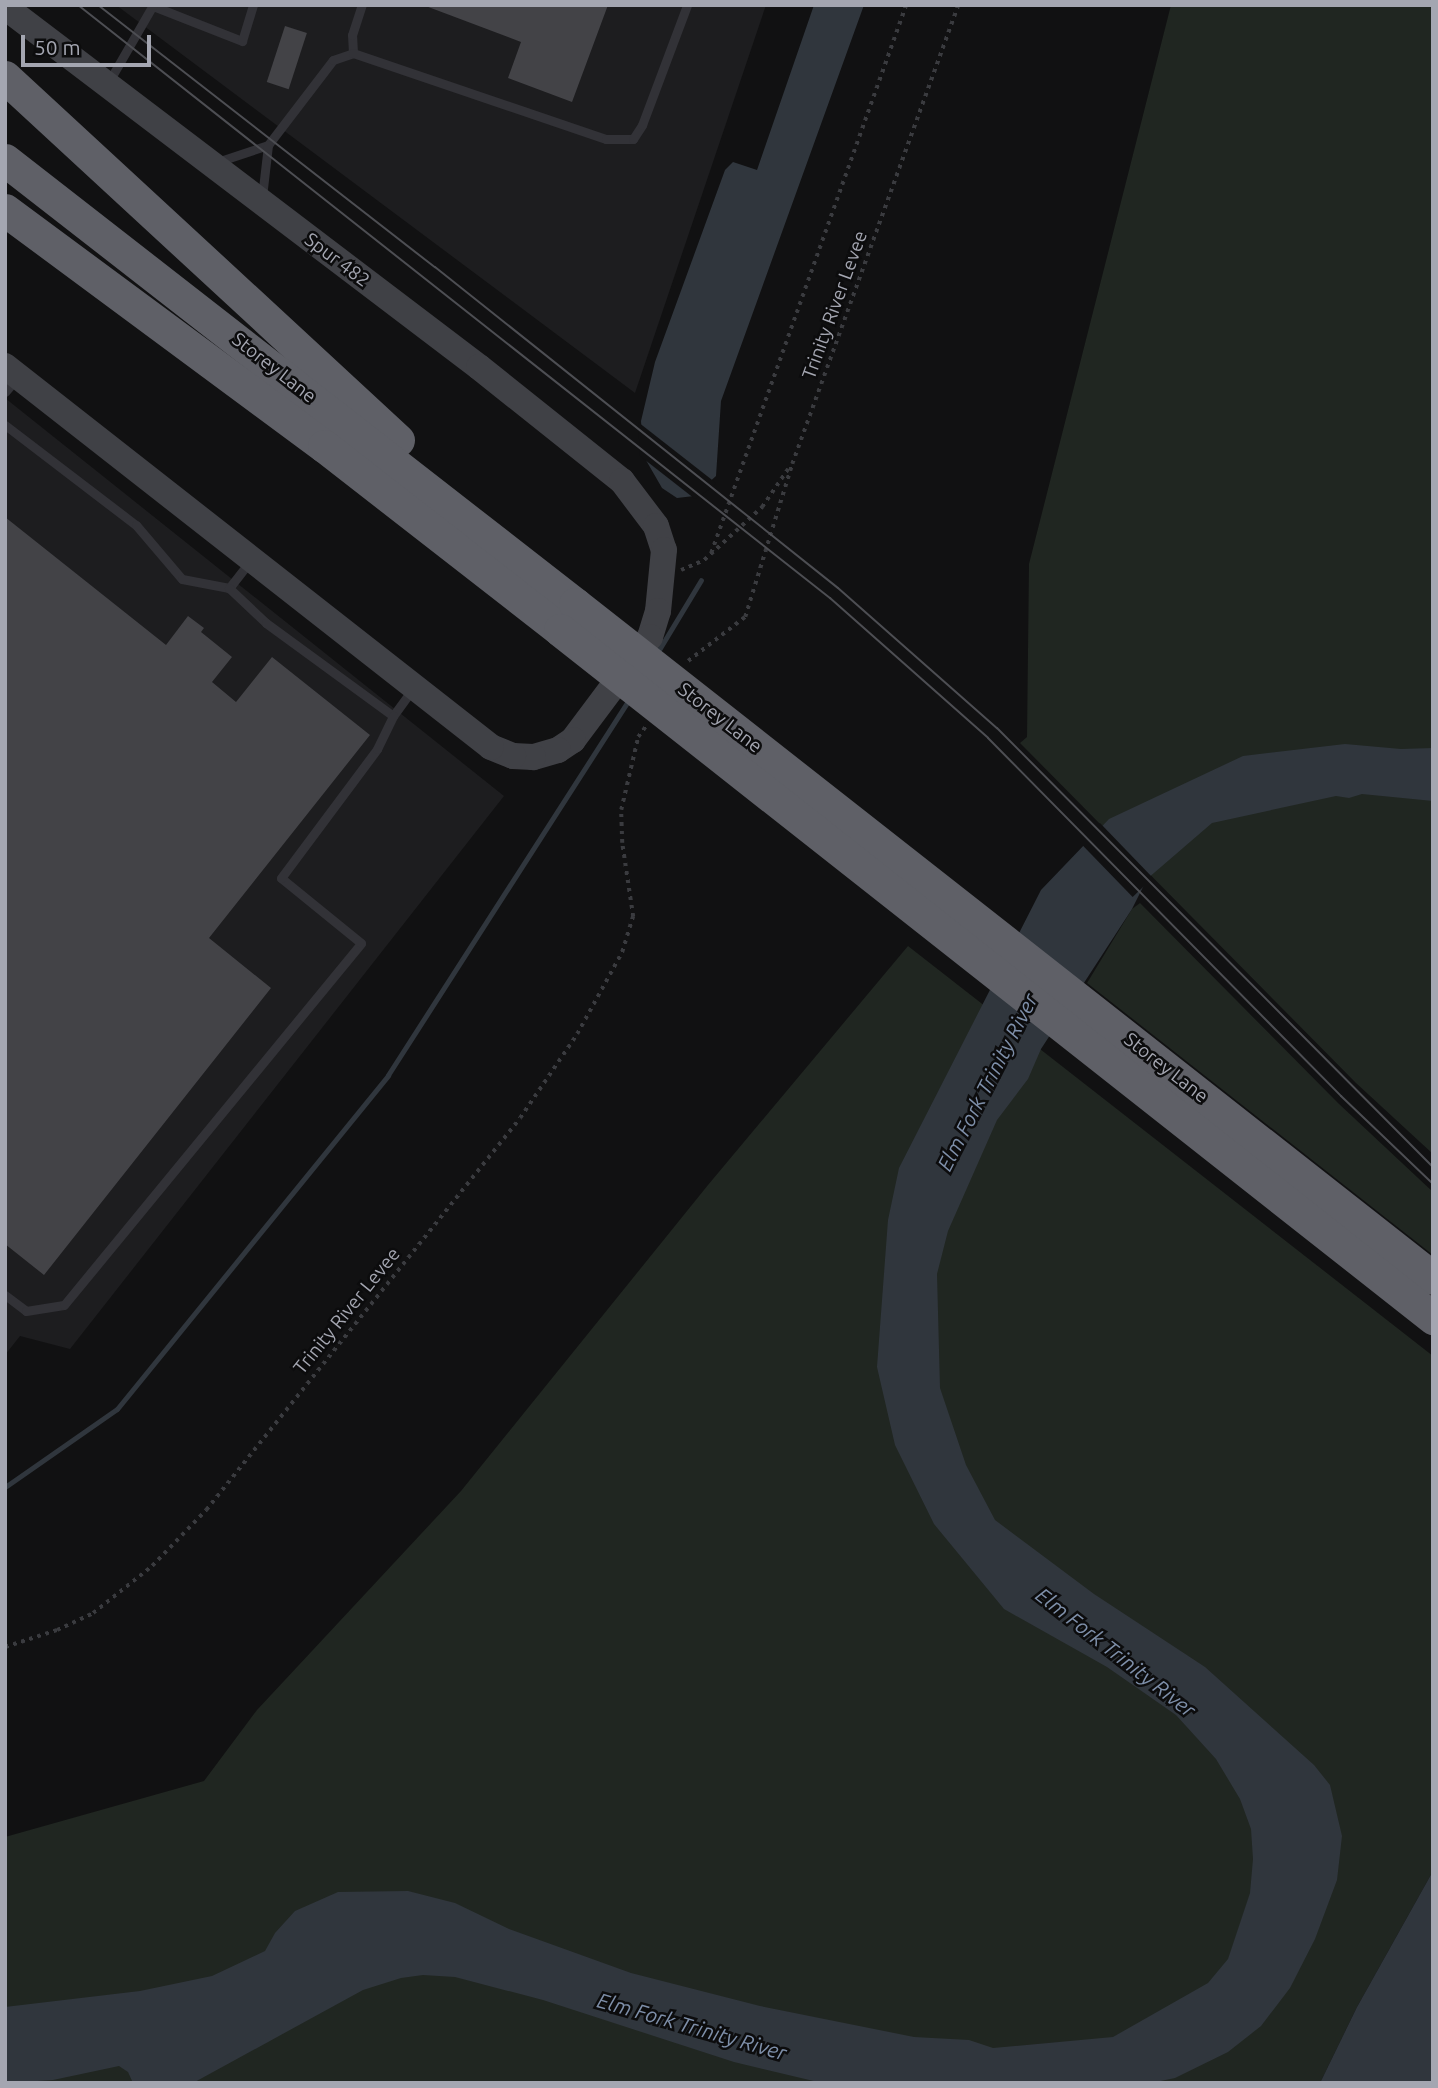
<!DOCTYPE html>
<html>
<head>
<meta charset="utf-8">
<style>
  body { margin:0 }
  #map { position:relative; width:1438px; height:2088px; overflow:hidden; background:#111112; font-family:Ubuntu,sans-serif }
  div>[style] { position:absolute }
  .built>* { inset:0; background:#1d1d1f }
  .green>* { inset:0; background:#202621 }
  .water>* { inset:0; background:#30363d }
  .pier>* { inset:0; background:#111112; transform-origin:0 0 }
  .stream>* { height:5px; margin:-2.5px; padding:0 2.5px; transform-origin:2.5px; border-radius:2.5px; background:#30363d }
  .building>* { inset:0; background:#434347; transform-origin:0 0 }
  .path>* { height:3.5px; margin-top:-1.75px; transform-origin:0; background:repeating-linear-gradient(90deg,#3a3b3f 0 3.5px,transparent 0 8.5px) }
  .service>* { height:9px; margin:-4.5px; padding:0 4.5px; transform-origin:4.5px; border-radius:4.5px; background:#323237 }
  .secondary>* { height:26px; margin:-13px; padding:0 13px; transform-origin:13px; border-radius:13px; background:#404146 }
  .motorway>* { height:33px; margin:-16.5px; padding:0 16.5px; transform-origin:16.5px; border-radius:16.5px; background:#5f6067 }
  .tram>* { height:2px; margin:-1px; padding:0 1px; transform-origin:1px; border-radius:1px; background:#4d4e53 }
  .motorway-bridge>* { height:33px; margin:-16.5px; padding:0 16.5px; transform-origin:16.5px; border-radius:16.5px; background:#5f6067 }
  span { translate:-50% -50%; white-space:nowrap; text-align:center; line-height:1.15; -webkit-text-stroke:5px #0c0c0d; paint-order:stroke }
  .street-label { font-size:19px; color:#a4a6b1 }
  .water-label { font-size:21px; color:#7e8fa9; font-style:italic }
  .frame { position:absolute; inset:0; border:7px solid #a4a6b1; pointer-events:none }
  .scale { position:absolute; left:21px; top:35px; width:130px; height:32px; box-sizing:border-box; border:4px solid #a4a6b1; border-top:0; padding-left:9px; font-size:21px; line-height:24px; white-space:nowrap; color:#a4a6b1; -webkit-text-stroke:5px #0c0c0d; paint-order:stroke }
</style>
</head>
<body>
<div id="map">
  <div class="built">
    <i style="clip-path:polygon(116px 5px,766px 5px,635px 393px)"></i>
    <i style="clip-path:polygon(5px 398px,504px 796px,70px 1349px,20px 1336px,5px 1355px)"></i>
  </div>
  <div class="green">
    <i style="clip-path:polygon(1171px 5px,1433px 5px,1433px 1154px,1356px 1083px,1020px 743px,1027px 737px,1029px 564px)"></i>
    <i style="clip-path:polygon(1140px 903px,1338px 1103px,1433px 1192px,1433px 1255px,1087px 983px,1132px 909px)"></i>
    <i style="clip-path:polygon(908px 946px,1433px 1356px,1433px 1871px,1357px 2007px,1320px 2083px,5px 2083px,5px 1837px,204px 1781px,257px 1710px,461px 1491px,708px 1185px)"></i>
  </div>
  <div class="water">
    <i style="clip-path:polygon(814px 5px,864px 5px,721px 401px,716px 476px,694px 496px,677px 498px,662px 488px,643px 455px,641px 421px,655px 362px,725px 170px,733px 162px,757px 170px)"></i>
    <i style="clip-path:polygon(1345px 744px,1401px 749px,1433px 748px,1433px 801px,1362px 794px,1349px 798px,1336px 796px,1212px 823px,1147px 879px,1132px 909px,1041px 1049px,1028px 1079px,997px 1120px,948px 1231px,937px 1274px,940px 1388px,966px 1465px,995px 1520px,1094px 1594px,1205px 1667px,1314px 1765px,1330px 1785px,1342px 1836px,1337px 1880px,1315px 1939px,1290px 1988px,1261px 2026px,1228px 2052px,1175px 2078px,1151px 2083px,822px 2083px,734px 2062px,543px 2000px,455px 1977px,423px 1975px,401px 1978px,363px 1990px,193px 2083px,133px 2083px,128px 2072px,119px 2066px,53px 2080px,5px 2083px,5px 2007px,140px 1991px,212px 1976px,265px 1951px,275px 1933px,295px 1911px,338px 1892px,408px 1891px,455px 1903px,509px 1929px,631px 1973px,760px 2006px,914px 2037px,969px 2040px,993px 2048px,1113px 2037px,1208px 1983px,1228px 1959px,1250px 1893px,1253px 1859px,1251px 1829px,1240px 1799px,1216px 1759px,1176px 1715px,1107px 1667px,1004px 1609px,934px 1524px,895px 1445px,877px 1367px,888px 1220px,899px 1168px,1041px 890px,1109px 819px,1243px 756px)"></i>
    <i style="clip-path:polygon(1433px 1871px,1433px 2083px,1320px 2083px,1357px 2007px)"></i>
  </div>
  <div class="pier">
    <i style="clip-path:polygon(638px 422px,716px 483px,714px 486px,695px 499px,640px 456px)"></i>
    <i style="left:1100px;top:823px;width:76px;height:28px;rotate:46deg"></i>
  </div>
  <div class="stream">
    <i style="left:657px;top:653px;width:85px;rotate:-58.9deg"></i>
    <i style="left:5px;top:1487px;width:136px;rotate:-34.9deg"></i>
    <i style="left:117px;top:1409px;width:430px;rotate:-50.9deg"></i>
    <i style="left:388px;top:1075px;width:446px;rotate:-57.3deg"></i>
  </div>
  <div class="building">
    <i style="clip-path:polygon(423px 5px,608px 5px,572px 102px,508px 78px,521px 42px)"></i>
    <i style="left:285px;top:26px;width:23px;height:59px;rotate:18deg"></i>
    <i style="clip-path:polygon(5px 517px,166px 645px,188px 616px,204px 628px,201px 632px,232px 657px,212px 682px,236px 702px,272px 657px,370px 735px,209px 938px,271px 988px,44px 1275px,5px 1244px)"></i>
  </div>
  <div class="path">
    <i style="left:711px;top:553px;width:582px;rotate:-70.41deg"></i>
    <i style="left:681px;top:570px;width:25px;rotate:-23deg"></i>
    <i style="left:704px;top:560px;width:79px;rotate:-42.4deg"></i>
    <i style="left:762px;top:507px;width:46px;rotate:-55.6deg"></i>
    <i style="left:688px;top:661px;width:72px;rotate:-37.7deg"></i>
    <i style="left:745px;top:617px;width:160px;rotate:-72.9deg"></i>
    <i style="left:792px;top:464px;width:488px;rotate:-70.1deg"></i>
    <i style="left:5px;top:1647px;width:55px;rotate:-18.1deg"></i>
    <i style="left:57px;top:1630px;width:40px;rotate:-25deg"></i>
    <i style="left:93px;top:1613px;width:75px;rotate:-38.5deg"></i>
    <i style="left:152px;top:1566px;width:78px;rotate:-46deg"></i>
    <i style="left:206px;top:1510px;width:502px;rotate:-51.3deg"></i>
    <i style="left:520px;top:1118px;width:102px;rotate:-55.8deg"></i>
    <i style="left:577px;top:1034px;width:94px;rotate:-61.2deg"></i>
    <i style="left:622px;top:952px;width:37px;rotate:-73deg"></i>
    <i style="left:633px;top:917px;width:75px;rotate:-98.5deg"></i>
    <i style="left:622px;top:843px;width:33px;rotate:-92deg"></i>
    <i style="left:621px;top:810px;width:75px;rotate:-76.9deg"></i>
    <i style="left:638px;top:737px;width:14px;rotate:-54deg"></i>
  </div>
  <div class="service">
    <i style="left:153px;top:6px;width:96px;rotate:21.5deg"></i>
    <i style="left:242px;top:41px;width:38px;rotate:-73deg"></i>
    <i style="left:353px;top:53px;width:18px;rotate:-93deg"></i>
    <i style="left:352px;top:35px;width:32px;rotate:-72deg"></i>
    <i style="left:108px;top:83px;width:90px;rotate:-60deg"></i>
    <i style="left:268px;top:145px;width:107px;rotate:-52.6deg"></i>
    <i style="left:333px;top:60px;width:21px;rotate:-19deg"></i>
    <i style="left:353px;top:53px;width:267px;rotate:18.8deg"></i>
    <i style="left:606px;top:139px;width:27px"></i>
    <i style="left:633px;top:139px;width:17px;rotate:-57deg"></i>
    <i style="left:642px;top:125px;width:128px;rotate:-69.4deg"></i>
    <i style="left:217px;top:162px;width:54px;rotate:-18.4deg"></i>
    <i style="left:268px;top:145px;width:52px;rotate:96.6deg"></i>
    <i style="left:5px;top:392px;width:18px;rotate:-49deg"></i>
    <i style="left:5px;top:425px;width:165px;rotate:37.4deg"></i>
    <i style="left:136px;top:525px;width:71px;rotate:49.6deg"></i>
    <i style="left:182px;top:579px;width:48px;rotate:10.8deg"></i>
    <i style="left:251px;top:560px;width:36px;rotate:128deg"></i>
    <i style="left:229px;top:588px;width:51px;rotate:43.4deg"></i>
    <i style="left:266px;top:623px;width:157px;rotate:36.2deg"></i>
    <i style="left:393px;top:716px;width:32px;rotate:-54deg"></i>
    <i style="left:5px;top:1295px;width:26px;rotate:37deg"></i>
    <i style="left:26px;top:1311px;width:38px;rotate:-9deg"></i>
    <i style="left:64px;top:1305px;width:468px;rotate:-50.6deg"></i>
    <i style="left:361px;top:943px;width:103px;rotate:-140.9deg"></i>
    <i style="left:281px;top:878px;width:161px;rotate:-53.3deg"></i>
    <i style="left:377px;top:749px;width:37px;rotate:-64deg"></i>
  </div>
  <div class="secondary">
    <i style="left:5px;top:7px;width:595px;rotate:37.22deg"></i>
    <i style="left:479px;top:367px;width:183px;rotate:38.6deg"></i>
    <i style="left:622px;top:481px;width:56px;rotate:52.9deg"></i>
    <i style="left:656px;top:526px;width:25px;rotate:72deg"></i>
    <i style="left:664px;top:550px;width:61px;rotate:95.6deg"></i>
    <i style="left:658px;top:611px;width:27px;rotate:107deg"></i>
    <i style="left:650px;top:637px;width:129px;rotate:126.8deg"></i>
    <i style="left:573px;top:740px;width:18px;rotate:146deg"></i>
    <i style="left:558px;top:750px;width:26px;rotate:164deg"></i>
    <i style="left:533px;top:757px;width:20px;rotate:-177deg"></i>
    <i style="left:513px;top:756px;width:24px;rotate:-158deg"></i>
    <i style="left:491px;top:747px;width:618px;rotate:-141.91deg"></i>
  </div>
  <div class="motorway">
    <i style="left:5px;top:77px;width:535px;rotate:42.73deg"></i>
    <i style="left:5px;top:160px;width:723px;rotate:37.92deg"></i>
    <i style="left:5px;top:210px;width:397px;rotate:36.5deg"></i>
    <i style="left:324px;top:446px;width:299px;rotate:37.9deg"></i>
  </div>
  <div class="tram">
    <i style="left:78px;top:5px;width:958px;rotate:38.26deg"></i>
    <i style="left:830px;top:598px;width:211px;rotate:41.5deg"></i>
    <i style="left:988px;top:738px;width:503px;rotate:45.4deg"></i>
    <i style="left:1341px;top:1096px;width:127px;rotate:43.7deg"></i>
    <i style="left:98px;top:5px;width:427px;rotate:37.9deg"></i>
    <i style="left:435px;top:267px;width:515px;rotate:38.54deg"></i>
    <i style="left:838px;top:588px;width:212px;rotate:41.4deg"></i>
    <i style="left:997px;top:728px;width:619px;rotate:45.2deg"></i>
  </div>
  <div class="motorway-bridge">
    <i style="left:575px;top:604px;width:1091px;rotate:38.15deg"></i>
    <i style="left:560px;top:630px;width:1112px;rotate:38.24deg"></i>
  </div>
  <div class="street-label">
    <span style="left:337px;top:260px;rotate:37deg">Spur 482</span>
    <span style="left:835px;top:305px;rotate:-70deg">Trinity River Levee</span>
    <span style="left:274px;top:368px;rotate:38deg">Storey Lane</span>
    <span style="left:720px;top:718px;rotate:38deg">Storey Lane</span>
    <span style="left:1166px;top:1068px;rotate:38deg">Storey Lane</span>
    <span style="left:347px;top:1311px;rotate:-51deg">Trinity River Levee</span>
  </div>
  <div class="water-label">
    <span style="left:987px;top:1082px;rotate:-63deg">Elm Fork Trinity River</span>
    <span style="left:1116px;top:1652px;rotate:38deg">Elm Fork Trinity River</span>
    <span style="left:692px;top:2026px;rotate:16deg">Elm Fork Trinity River</span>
  </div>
  <div class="frame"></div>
  <div class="scale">50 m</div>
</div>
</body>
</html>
